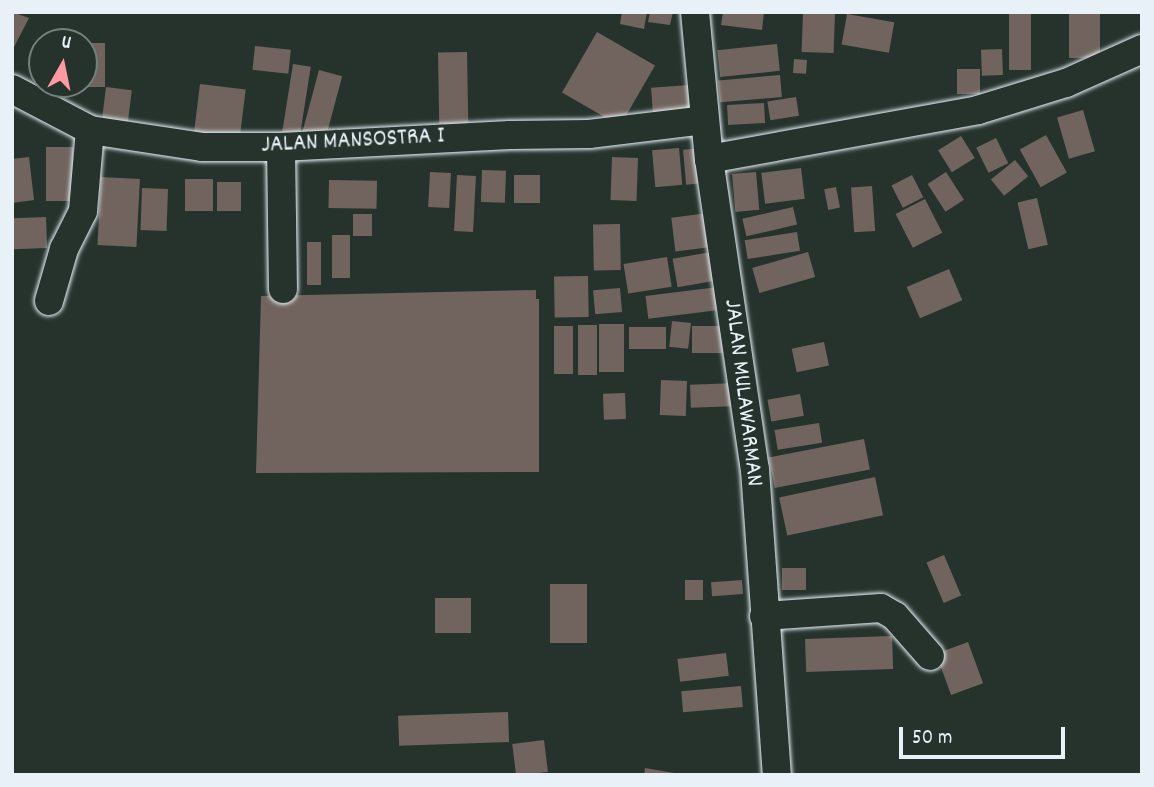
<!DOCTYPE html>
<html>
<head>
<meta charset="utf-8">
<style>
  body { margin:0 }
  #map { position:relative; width:1154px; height:787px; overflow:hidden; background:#26332d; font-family:Dekko,sans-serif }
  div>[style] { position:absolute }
  .building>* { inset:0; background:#71645e; transform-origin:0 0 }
  .roads { filter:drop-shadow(0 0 2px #e8f1f8) drop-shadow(0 0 2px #e8f1f8) }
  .minor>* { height:28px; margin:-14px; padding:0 14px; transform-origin:14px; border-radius:14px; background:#26332d }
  span { translate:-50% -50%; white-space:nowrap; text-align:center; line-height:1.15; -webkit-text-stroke:5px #26332d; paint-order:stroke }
  .street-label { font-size:24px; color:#e8f1f8 }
  .frame { position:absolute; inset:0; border:14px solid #e8f1f8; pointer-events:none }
  .north { position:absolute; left:28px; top:28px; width:70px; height:70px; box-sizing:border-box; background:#26332d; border:2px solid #747f7e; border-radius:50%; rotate:9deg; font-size:19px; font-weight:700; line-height:28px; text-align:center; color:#e8f1f8 }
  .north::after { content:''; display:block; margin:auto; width:24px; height:32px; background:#ff9aa2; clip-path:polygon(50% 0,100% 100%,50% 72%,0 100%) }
  .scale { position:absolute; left:899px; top:727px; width:166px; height:32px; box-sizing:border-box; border:4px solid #e8f1f8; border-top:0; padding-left:9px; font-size:21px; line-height:24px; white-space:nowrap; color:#e8f1f8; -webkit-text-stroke:5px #26332d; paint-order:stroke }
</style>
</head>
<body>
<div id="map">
  <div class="building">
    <i style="clip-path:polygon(12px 12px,29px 18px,12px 51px)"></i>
    <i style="clip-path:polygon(622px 12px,647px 12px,644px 29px,620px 24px)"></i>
    <i style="clip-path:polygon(650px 12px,673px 12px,670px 25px,648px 22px)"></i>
    <i style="clip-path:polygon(723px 12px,764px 12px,762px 30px,721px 25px)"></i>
    <i style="left:803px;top:12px;width:32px;height:40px;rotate:2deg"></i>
    <i style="left:1009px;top:12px;width:22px;height:58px"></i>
    <i style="left:1069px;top:12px;width:31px;height:46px"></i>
    <i style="left:847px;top:14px;width:48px;height:31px;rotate:10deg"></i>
    <i style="left:597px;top:32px;width:67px;height:70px;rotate:30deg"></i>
    <i style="left:85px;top:43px;width:20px;height:44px"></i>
    <i style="left:777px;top:44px;width:27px;height:60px;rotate:84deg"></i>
    <i style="left:255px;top:46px;width:36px;height:24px;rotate:6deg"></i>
    <i style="left:1002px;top:49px;width:26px;height:21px;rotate:88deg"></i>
    <i style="left:467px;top:52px;width:77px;height:29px;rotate:89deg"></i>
    <i style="left:794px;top:59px;width:13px;height:14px;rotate:4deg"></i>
    <i style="left:293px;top:64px;width:18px;height:75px;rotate:9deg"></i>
    <i style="left:957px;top:69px;width:23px;height:25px"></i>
    <i style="left:319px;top:70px;width:24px;height:68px;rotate:15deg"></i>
    <i style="left:780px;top:75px;width:22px;height:62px;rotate:85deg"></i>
    <i style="left:200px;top:84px;width:46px;height:55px;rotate:7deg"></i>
    <i style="left:690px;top:85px;width:30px;height:39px;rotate:86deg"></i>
    <i style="left:106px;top:87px;width:26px;height:35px;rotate:7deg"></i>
    <i style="left:796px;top:97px;width:19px;height:29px;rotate:81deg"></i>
    <i style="left:764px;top:103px;width:20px;height:37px;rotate:87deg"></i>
    <i style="left:1083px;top:110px;width:43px;height:27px;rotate:74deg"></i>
    <i style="left:1046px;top:135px;width:43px;height:30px;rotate:61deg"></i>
    <i style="left:961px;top:136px;width:26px;height:27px;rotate:58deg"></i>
    <i style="left:996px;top:138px;width:28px;height:22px;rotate:64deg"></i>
    <i style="left:46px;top:147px;width:27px;height:54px"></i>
    <i style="left:679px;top:148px;width:37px;height:27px;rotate:85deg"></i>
    <i style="left:704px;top:148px;width:35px;height:21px;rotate:85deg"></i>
    <i style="clip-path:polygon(29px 157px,34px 200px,12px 203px,12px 159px)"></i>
    <i style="left:612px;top:157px;width:26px;height:43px;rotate:2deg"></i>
    <i style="left:1015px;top:160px;width:21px;height:31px;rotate:51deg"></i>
    <i style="left:801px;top:168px;width:31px;height:40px;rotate:83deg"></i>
    <i style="left:482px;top:170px;width:24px;height:32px;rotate:2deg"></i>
    <i style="left:430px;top:172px;width:21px;height:35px;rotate:3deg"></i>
    <i style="left:756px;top:172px;width:38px;height:24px;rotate:85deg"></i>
    <i style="left:946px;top:172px;width:33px;height:22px;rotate:57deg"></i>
    <i style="left:457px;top:175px;width:19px;height:56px;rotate:3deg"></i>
    <i style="left:514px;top:175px;width:26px;height:28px"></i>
    <i style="left:912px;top:175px;width:25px;height:23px;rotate:63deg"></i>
    <i style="left:101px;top:177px;width:39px;height:68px;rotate:3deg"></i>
    <i style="left:185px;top:179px;width:28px;height:32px"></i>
    <i style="left:329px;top:180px;width:48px;height:28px;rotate:1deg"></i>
    <i style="left:217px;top:182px;width:24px;height:29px"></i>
    <i style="left:872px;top:186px;width:45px;height:21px;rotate:86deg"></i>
    <i style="left:836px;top:187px;width:21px;height:12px;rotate:79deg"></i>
    <i style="left:142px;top:188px;width:26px;height:42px;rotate:2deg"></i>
    <i style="left:1037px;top:198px;width:48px;height:20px;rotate:77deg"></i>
    <i style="left:925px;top:199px;width:38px;height:33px;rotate:63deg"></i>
    <i style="left:793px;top:207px;width:18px;height:52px;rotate:77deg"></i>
    <i style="left:709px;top:213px;width:34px;height:38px;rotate:83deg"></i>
    <i style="left:353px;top:214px;width:19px;height:22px"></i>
    <i style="left:46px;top:217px;width:31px;height:34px;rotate:88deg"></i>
    <i style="left:620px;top:224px;width:46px;height:27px;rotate:89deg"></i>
    <i style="left:797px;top:232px;width:19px;height:53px;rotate:81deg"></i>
    <i style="left:332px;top:235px;width:18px;height:43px"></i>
    <i style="left:307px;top:242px;width:14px;height:43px"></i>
    <i style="left:711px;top:252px;width:29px;height:39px;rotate:80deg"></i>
    <i style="left:808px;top:252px;width:26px;height:58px;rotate:74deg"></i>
    <i style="left:667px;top:257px;width:30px;height:44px;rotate:81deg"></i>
    <i style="left:949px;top:269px;width:34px;height:46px;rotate:67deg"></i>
    <i style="left:588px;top:276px;width:41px;height:34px;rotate:89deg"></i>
    <i style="left:718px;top:287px;width:23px;height:73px;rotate:83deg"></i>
    <i style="left:620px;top:288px;width:24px;height:27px;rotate:85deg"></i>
    <i style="clip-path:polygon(536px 290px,536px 299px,539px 299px,539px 472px,256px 473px,261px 296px)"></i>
    <i style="left:672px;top:321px;width:19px;height:26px;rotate:6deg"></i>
    <i style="left:599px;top:324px;width:25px;height:48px"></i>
    <i style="left:578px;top:325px;width:19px;height:50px"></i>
    <i style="left:554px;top:326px;width:19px;height:48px"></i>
    <i style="left:692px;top:326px;width:34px;height:27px"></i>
    <i style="left:629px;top:327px;width:37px;height:22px"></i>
    <i style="left:824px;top:342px;width:24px;height:33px;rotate:78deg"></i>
    <i style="left:661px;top:380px;width:26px;height:35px;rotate:2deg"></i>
    <i style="left:738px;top:383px;width:23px;height:48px;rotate:88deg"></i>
    <i style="left:625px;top:393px;width:26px;height:22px;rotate:88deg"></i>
    <i style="left:800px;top:394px;width:22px;height:33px;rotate:80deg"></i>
    <i style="left:819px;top:423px;width:20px;height:45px;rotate:81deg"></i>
    <i style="left:864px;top:439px;width:31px;height:97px;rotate:79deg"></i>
    <i style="left:875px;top:477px;width:39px;height:98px;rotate:78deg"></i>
    <i style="left:944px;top:555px;width:44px;height:19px;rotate:67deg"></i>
    <i style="left:782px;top:568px;width:24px;height:22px"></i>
    <i style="left:685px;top:580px;width:18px;height:20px"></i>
    <i style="left:742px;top:580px;width:14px;height:31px;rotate:86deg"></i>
    <i style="left:587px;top:584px;width:59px;height:37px;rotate:90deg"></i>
    <i style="left:435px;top:598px;width:36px;height:35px"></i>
    <i style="left:892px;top:636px;width:33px;height:87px;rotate:88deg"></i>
    <i style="left:968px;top:642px;width:44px;height:34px;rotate:70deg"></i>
    <i style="left:726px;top:653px;width:23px;height:49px;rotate:83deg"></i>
    <i style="left:741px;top:686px;width:21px;height:60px;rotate:85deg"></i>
    <i style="left:508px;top:712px;width:30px;height:110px;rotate:88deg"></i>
    <i style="left:544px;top:740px;width:32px;height:32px;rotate:83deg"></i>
    <i style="clip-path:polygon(645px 768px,674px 773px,674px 775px,644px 775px)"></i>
  </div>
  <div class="roads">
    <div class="minor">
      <i style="left:695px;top:12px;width:148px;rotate:84.6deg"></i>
      <i style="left:709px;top:159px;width:314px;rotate:81.6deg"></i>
      <i style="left:755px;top:470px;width:306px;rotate:85.9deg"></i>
      <i style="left:12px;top:89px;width:88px;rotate:27.7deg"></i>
      <i style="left:90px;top:130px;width:113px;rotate:8.6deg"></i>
      <i style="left:202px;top:147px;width:79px"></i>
      <i style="left:281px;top:147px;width:229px;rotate:-3deg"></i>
      <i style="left:510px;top:135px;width:79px;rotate:-0.7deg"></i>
      <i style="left:589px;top:134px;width:116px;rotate:-6.9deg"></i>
      <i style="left:281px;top:147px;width:142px;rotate:89.2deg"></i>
      <i style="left:709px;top:159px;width:273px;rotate:-10.3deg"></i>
      <i style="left:978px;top:110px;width:92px;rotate:-17.1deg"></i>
      <i style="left:1066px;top:83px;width:83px;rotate:-24.1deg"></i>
      <i style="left:49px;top:301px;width:54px;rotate:-73.9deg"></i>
      <i style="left:64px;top:249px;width:42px;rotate:-63.4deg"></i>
      <i style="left:83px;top:211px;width:81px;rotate:-85.1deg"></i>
      <i style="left:764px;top:616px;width:117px;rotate:-3.9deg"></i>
      <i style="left:881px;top:608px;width:16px;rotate:30deg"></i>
      <i style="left:895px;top:616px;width:53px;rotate:48.8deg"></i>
    </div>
  </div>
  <div class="street-label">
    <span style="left:353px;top:142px;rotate:-3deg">JALAN MANSOSTRA I</span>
    <span style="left:742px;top:393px;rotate:83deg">JALAN MULAWARMAN</span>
  </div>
  <div class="frame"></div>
  <div class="north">U</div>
  <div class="scale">50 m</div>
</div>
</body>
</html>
